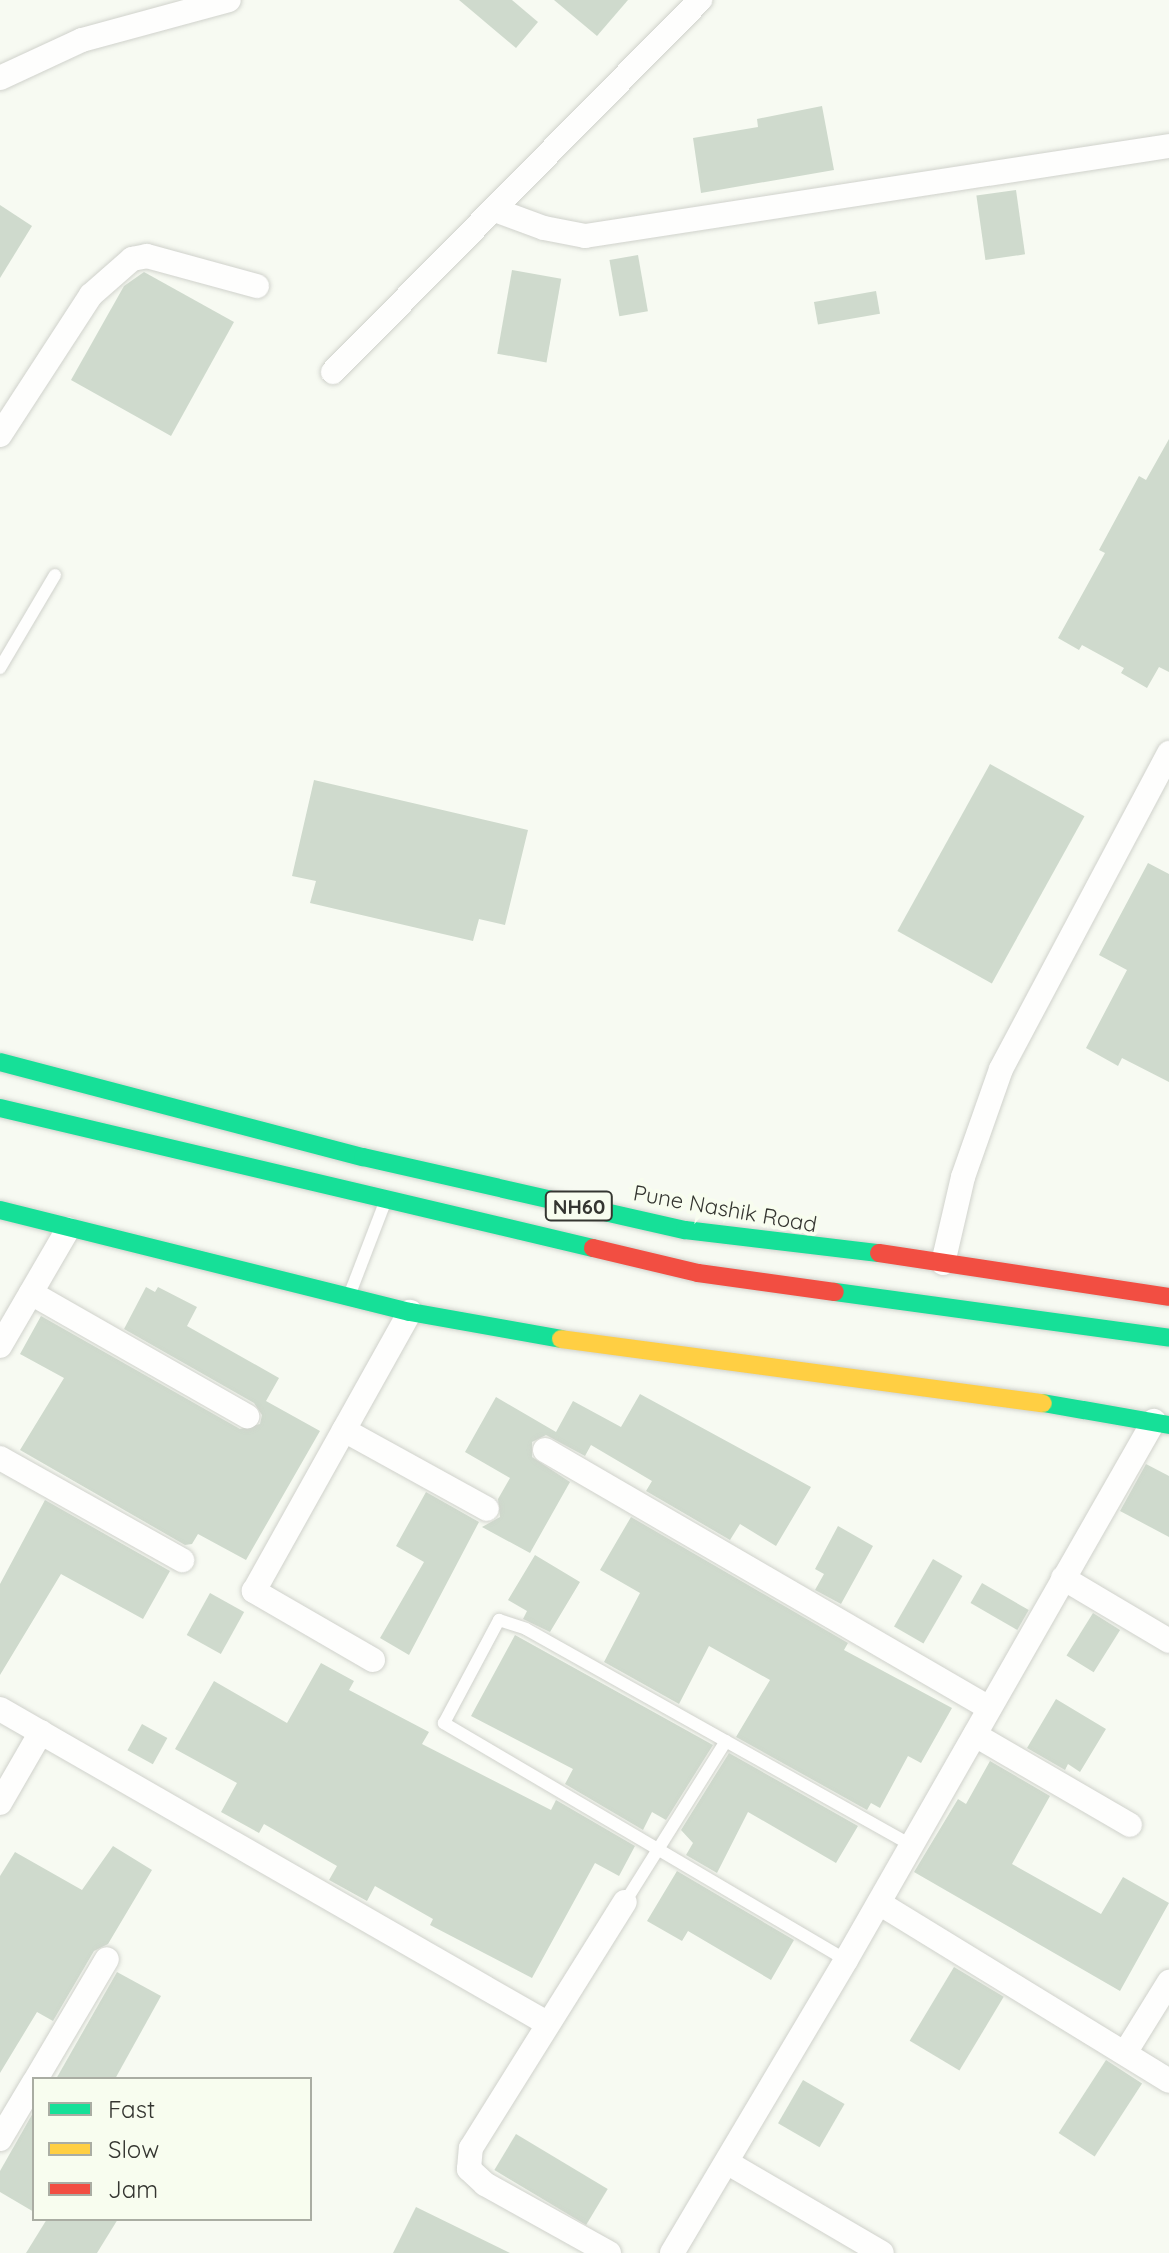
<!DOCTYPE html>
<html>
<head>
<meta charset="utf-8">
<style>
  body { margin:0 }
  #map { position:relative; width:1169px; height:2253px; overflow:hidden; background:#f7faf2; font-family:Quicksand,sans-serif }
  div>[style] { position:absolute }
  .building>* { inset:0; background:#cfdacd; transform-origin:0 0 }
  .roads { filter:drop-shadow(0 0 2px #d0d2cc) drop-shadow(0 0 2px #d0d2cc) }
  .lane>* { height:12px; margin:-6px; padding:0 6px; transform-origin:6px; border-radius:6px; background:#fefefd }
  .street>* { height:24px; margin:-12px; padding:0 12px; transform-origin:12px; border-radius:12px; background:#fefefd }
  .fast>* { height:18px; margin:-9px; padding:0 9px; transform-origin:9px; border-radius:9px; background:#16e098 }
  .slow>* { height:18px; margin:-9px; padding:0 9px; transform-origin:9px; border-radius:9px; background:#ffcf43 }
  .jam>* { height:18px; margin:-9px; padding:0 9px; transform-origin:9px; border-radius:9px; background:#f24e42 }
  span { translate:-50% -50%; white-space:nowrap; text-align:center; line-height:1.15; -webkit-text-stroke:8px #f8fdef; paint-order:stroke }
  .shield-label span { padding:2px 6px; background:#f8fdef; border:2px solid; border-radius:6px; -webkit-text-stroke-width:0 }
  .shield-label { font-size:20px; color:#353631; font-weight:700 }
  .street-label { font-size:22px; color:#353631 }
  .legend { position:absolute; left:32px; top:2077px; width:280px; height:144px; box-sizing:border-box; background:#f8fdef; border:2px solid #aaada3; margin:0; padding:10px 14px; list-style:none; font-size:24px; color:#353631 }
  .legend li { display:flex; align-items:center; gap:16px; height:40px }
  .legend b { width:40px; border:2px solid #aaada3 }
</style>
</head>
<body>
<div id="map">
  <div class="building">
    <i style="clip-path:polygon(459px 0,512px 0,538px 22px,516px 48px)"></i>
    <i style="clip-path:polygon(554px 0,628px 0,597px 36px)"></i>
    <i style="clip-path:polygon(822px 106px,834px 170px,701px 193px,693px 138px,758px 127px,757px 119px)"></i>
    <i style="left:1016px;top:190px;width:65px;height:40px;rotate:82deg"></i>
    <i style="clip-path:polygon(0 205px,32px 226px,0 278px)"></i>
    <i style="left:638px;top:255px;width:57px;height:29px;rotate:80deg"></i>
    <i style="left:512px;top:270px;width:50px;height:85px;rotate:10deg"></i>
    <i style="clip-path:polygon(144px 272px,234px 322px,171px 436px,71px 380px,124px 286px)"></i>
    <i style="left:876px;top:291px;width:23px;height:63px;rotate:80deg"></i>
    <i style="clip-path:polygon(1169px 439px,1169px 672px,1159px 667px,1147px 688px,1121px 673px,1124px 668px,1082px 645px,1079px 650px,1058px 638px,1105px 553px,1099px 550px,1139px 476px,1146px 480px)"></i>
    <i style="left:990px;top:764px;width:108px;height:191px;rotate:29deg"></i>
    <i style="clip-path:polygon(314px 780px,528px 830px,505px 925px,479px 919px,473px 941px,310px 903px,316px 881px,292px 876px)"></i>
    <i style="clip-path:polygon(1148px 863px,1169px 874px,1169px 1082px,1122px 1058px,1118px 1066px,1086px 1048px,1127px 970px,1099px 955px)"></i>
    <i style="clip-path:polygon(146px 1287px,155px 1292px,158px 1287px,197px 1307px,187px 1326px,279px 1378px,266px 1401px,320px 1431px,246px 1560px,198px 1534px,192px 1544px,185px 1545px,20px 1450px,64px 1378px,20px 1354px,41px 1316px,240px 1429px,260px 1424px,262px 1415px,254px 1403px,124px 1329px)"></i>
    <i style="clip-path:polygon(640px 1394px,811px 1487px,776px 1546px,740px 1524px,730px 1540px,646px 1491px,652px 1481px,591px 1445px,585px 1456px,546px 1435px,532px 1442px,532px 1457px,570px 1482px,530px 1553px,482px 1527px,500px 1517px,498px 1499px,510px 1478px,465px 1452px,496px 1397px,556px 1432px,573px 1401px,621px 1427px)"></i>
    <i style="clip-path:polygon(1146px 1464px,1169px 1476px,1169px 1537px,1120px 1511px)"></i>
    <i style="clip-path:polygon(426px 1492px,479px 1522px,409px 1655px,380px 1638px,424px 1562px,396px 1546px)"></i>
    <i style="clip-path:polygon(45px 1500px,170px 1571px,143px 1619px,61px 1574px,0 1675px,0 1584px)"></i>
    <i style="clip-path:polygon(631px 1517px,848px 1643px,844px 1650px,952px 1708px,921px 1763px,908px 1756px,880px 1808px,871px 1803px,867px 1810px,736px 1737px,770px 1680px,709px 1646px,679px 1704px,604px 1662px,640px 1593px,600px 1570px)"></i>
    <i style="clip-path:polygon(838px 1526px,873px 1546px,841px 1604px,815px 1590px,824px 1574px,815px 1569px)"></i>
    <i style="clip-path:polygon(535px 1555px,580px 1582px,550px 1632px,523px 1619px,527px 1611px,508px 1600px)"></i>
    <i style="left:933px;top:1559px;width:34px;height:78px;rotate:30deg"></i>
    <i style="left:982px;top:1583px;width:54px;height:23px;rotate:30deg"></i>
    <i style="left:210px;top:1593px;width:39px;height:48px;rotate:29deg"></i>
    <i style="left:1093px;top:1613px;width:32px;height:50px;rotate:32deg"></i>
    <i style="clip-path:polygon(515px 1635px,713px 1745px,666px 1820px,652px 1812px,643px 1830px,565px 1784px,573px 1769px,471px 1716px)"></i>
    <i style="clip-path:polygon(321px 1663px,354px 1681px,349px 1690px,429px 1732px,422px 1744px,551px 1810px,556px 1800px,635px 1846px,619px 1876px,595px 1863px,532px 1978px,430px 1925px,433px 1919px,375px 1886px,367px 1901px,329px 1880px,337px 1866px,264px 1824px,259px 1833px,221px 1812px,237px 1783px,175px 1749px,214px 1681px,287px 1723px)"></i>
    <i style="clip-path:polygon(1056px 1699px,1106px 1729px,1080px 1772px,1068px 1764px,1065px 1770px,1027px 1748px)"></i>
    <i style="left:142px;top:1724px;width:29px;height:30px;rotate:29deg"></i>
    <i style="clip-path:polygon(729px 1753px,858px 1826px,836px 1863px,748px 1812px,717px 1873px,686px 1855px,693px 1843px,681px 1830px)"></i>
    <i style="clip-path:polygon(990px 1761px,1050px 1796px,1012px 1864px,1101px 1914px,1123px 1877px,1169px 1903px,1120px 1991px,914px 1872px,958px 1799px,966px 1804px)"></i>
    <i style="clip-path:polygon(113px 1846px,152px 1870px,108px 1944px,94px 1951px,53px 2021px,37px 2012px,0 2073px,0 1876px,15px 1852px,82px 1890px)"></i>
    <i style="clip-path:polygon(677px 1871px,794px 1940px,771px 1980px,688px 1931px,682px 1941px,647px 1921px)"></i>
    <i style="left:954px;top:1967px;width:58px;height:86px;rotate:31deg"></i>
    <i style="clip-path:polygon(117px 1972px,161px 1996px,115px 2079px,56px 2079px)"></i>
    <i style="left:1106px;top:2060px;width:43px;height:87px;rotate:33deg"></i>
    <i style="left:803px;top:2080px;width:48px;height:50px;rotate:30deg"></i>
    <i style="clip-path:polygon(34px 2111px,34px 2212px,0 2192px,0 2171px)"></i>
    <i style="left:516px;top:2134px;width:107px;height:42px;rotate:31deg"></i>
    <i style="clip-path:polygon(416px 2207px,510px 2253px,393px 2253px)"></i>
    <i style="clip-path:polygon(47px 2219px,118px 2219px,97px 2253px,26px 2253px)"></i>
  </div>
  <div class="roads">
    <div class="lane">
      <i style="left:0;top:668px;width:108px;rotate:-59.4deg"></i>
      <i style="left:349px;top:1296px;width:97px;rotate:-69deg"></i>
      <i style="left:625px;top:1902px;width:190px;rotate:-57.9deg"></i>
      <i style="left:846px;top:1960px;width:467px;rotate:-149.5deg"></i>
      <i style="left:444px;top:1723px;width:117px;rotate:-61.9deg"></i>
      <i style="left:499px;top:1620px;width:28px;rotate:18deg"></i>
      <i style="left:526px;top:1629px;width:443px;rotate:29.3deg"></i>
    </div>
    <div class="street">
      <i style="left:0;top:78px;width:90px;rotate:-24.9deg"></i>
      <i style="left:82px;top:40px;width:152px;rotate:-15.2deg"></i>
      <i style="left:495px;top:210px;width:52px;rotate:20.2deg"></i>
      <i style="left:544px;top:228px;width:42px;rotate:11deg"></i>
      <i style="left:585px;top:236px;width:591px;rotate:-8.76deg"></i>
      <i style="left:333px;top:372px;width:523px;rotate:-45.39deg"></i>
      <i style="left:0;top:435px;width:167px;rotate:-57deg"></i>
      <i style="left:91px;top:295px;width:55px;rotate:-41.3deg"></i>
      <i style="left:132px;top:259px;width:15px;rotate:-11deg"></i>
      <i style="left:147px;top:256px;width:114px;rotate:15.3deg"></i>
      <i style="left:943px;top:1263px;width:88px;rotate:-76.9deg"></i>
      <i style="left:963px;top:1177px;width:114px;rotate:-70.6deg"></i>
      <i style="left:1001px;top:1069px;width:358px;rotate:-62deg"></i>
      <i style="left:31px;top:1293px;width:249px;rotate:29.7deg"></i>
      <i style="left:0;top:1346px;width:135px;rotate:-59.8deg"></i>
      <i style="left:344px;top:1430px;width:163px;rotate:28.9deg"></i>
      <i style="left:545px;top:1450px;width:514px;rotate:30.16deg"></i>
      <i style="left:0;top:1458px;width:209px;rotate:29.3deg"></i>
      <i style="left:1063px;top:1578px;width:123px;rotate:30.7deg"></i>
      <i style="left:373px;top:1660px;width:138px;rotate:-149.9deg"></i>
      <i style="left:254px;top:1591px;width:320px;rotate:-60.8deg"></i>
      <i style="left:0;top:1709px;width:628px;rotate:29.87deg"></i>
      <i style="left:975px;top:1735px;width:179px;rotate:30.1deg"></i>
      <i style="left:0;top:1803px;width:82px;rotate:-60deg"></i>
      <i style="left:879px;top:1903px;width:340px;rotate:31.5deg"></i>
      <i style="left:1125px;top:2053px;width:84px;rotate:-58.2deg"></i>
      <i style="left:36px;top:2079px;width:139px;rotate:-59.4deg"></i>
      <i style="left:0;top:2139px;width:66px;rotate:-59.2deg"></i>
      <i style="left:728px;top:2163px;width:178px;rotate:30.3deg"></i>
      <i style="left:609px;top:2253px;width:142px;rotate:-150.9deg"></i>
      <i style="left:485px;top:2184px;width:22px;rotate:-137deg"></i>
      <i style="left:469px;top:2169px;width:21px;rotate:-85deg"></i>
      <i style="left:471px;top:2148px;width:290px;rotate:-58deg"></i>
      <i style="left:672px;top:2253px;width:341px;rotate:-59.3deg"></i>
      <i style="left:846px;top:1960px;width:621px;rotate:-60.26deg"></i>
    </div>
    <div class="fast">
      <i style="left:0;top:1062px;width:375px;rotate:14.7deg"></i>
      <i style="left:363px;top:1157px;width:330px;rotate:12.8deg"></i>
      <i style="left:685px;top:1230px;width:195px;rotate:6.8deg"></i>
      <i style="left:0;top:1108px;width:609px;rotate:13.28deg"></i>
      <i style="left:0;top:1210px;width:422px;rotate:14deg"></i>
      <i style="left:410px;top:1312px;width:153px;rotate:10.1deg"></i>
      <i style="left:835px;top:1292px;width:337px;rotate:7.8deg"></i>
      <i style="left:1043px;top:1403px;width:128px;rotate:9.9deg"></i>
    </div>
    <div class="slow">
      <i style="left:561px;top:1339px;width:486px;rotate:7.6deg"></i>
    </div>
    <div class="jam">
      <i style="left:593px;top:1248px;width:108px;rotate:13.4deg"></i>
      <i style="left:698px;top:1273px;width:138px;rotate:7.9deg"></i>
      <i style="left:879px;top:1253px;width:293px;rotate:8.6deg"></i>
    </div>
  </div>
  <div class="shield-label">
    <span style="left:579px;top:1206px">NH60</span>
  </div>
  <div class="street-label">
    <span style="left:725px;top:1209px;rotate:10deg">Pune Nashik Road</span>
  </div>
  <ul class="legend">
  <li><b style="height:10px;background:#16e098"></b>Fast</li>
  <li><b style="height:10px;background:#ffcf43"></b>Slow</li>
  <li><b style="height:10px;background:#f24e42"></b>Jam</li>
  </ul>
</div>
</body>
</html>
